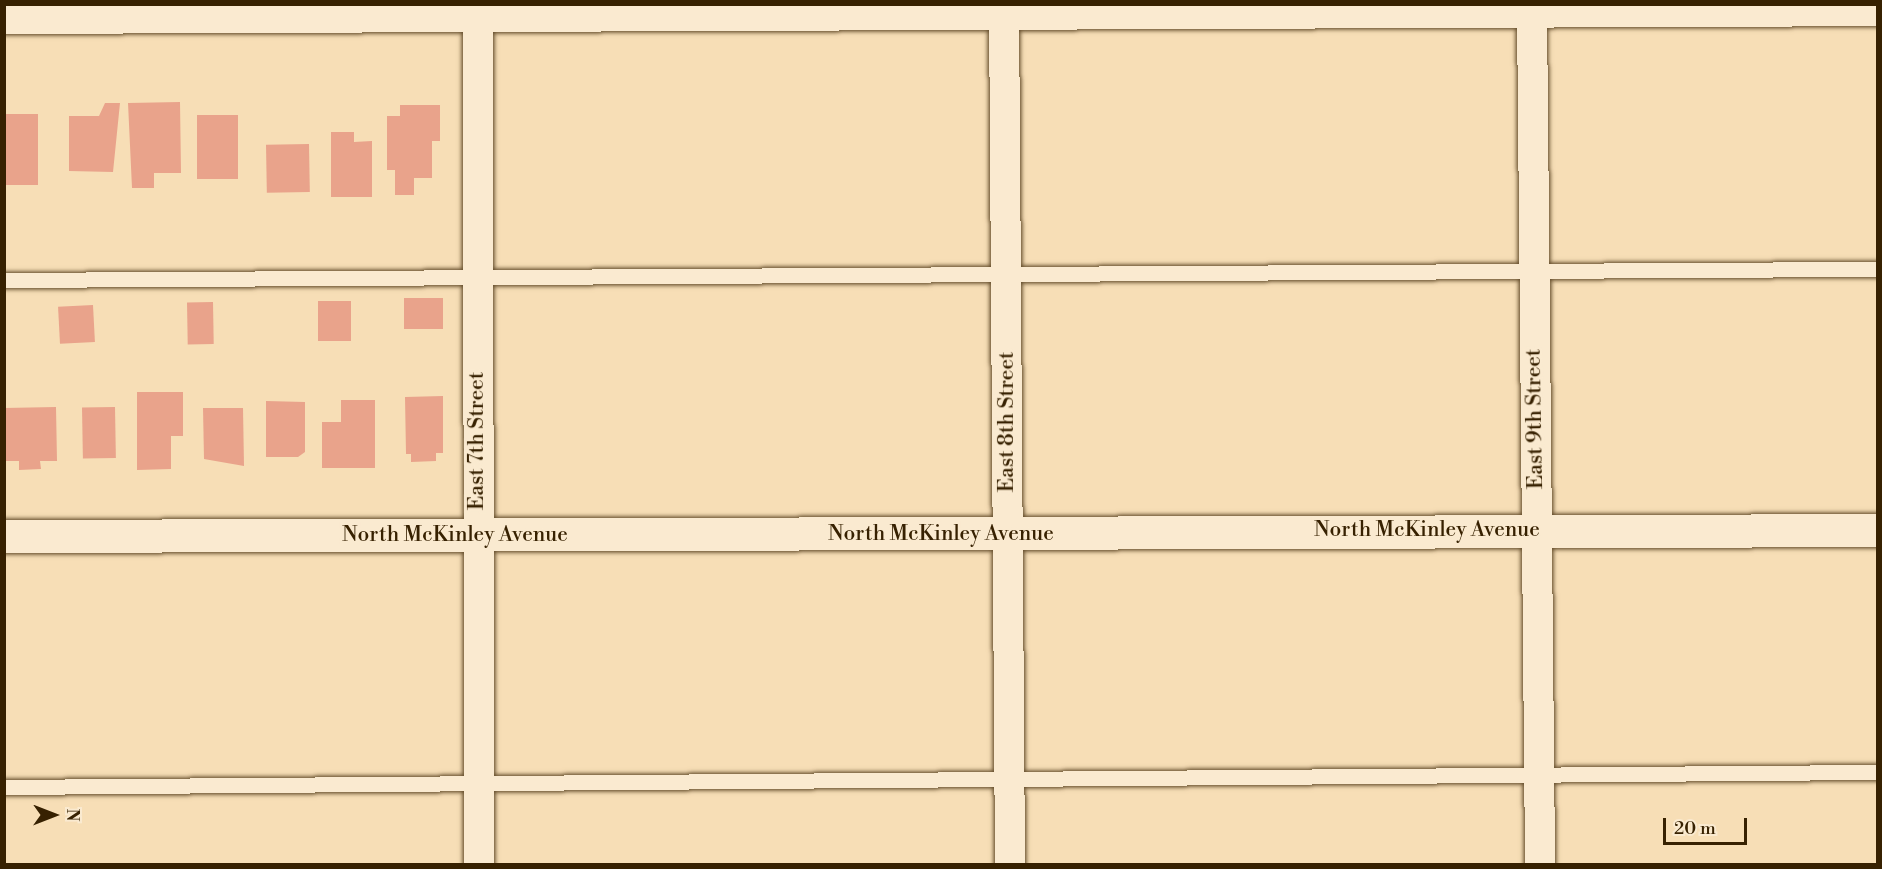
<!DOCTYPE html>
<html>
<head>
<meta charset="utf-8">
<style>
  body { margin:0 }
  #map { position:relative; width:1882px; height:869px; overflow:hidden; background:#f7deb6; font-family:"Libre Bodoni",serif }
  div>[style] { position:absolute }
  .building>* { inset:0; background:#e9a38b; transform-origin:0 0 }
  .roads { filter:drop-shadow(0 0 2px #67502e) drop-shadow(0 0 2px #67502e) }
  .lane>* { height:15px; margin:-7.5px; padding:0 7.5px; transform-origin:7.5px; border-radius:7.5px; background:#faead0 }
  .street>* { height:30px; margin:-15px; padding:0 15px; transform-origin:15px; border-radius:15px; background:#faead0 }
  .secondary>* { height:33px; margin:-16.5px; padding:0 16.5px; transform-origin:16.5px; border-radius:16.5px; background:#faead0 }
  span { translate:-50% -50%; white-space:nowrap; text-align:center; line-height:1.15; -webkit-text-stroke:6px #faead0; paint-order:stroke }
  .street-label { font-size:21px; color:#372101 }
  .frame { position:absolute; inset:0; border:6px solid #372101; pointer-events:none }
  .north { position:absolute; left:24px; top:785px; width:60px; height:60px; -webkit-text-stroke:4px #faead0; paint-order:stroke; rotate:90deg; font-size:16px; font-weight:700; line-height:24px; text-align:center; color:#372101 }
  .north::after { content:''; display:block; margin:auto; width:21px; height:27px; background:#372101; clip-path:polygon(50% 0,100% 100%,50% 72%,0 100%) }
  .scale { position:absolute; left:1663px; top:818px; width:84px; height:27px; box-sizing:border-box; border:3px solid #372101; border-top:0; padding-left:8px; font-size:18px; line-height:21px; white-space:nowrap; color:#372101; -webkit-text-stroke:4px #faead0; paint-order:stroke }
</style>
</head>
<body>
<div id="map">
  <div class="building">
    <i style="clip-path:polygon(180px 102px,181px 173px,154px 173px,154px 188px,132px 188px,128px 103px)"></i>
    <i style="clip-path:polygon(105px 103px,120px 103px,113px 172px,69px 171px,69px 116px,99px 116px)"></i>
    <i style="clip-path:polygon(400px 105px,440px 105px,440px 141px,432px 141px,432px 178px,414px 178px,414px 195px,395px 195px,395px 170px,387px 170px,387px 116px,400px 116px)"></i>
    <i style="left:4px;top:114px;width:34px;height:71px"></i>
    <i style="left:197px;top:115px;width:41px;height:64px"></i>
    <i style="clip-path:polygon(331px 132px,354px 132px,354px 142px,372px 141px,372px 197px,331px 197px)"></i>
    <i style="left:309px;top:144px;width:48px;height:43px;rotate:89deg"></i>
    <i style="left:404px;top:298px;width:39px;height:31px"></i>
    <i style="left:318px;top:301px;width:33px;height:40px"></i>
    <i style="left:213px;top:302px;width:42px;height:26px;rotate:89deg"></i>
    <i style="left:93px;top:305px;width:37px;height:35px;rotate:87deg"></i>
    <i style="clip-path:polygon(137px 392px,183px 392px,183px 436px,171px 436px,171px 469px,137px 470px)"></i>
    <i style="clip-path:polygon(443px 396px,443px 453px,436px 453px,436px 461px,411px 462px,411px 454px,406px 454px,405px 397px)"></i>
    <i style="clip-path:polygon(341px 400px,375px 400px,375px 468px,322px 468px,322px 422px,341px 422px)"></i>
    <i style="clip-path:polygon(266px 401px,305px 402px,305px 452px,298px 457px,266px 457px)"></i>
    <i style="clip-path:polygon(56px 407px,57px 461px,40px 461px,41px 469px,19px 470px,19px 461px,4px 461px,4px 408px)"></i>
    <i style="left:115px;top:407px;width:51px;height:33px;rotate:89deg"></i>
    <i style="clip-path:polygon(203px 408px,243px 408px,244px 466px,204px 459px)"></i>
  </div>
  <div class="roads">
    <div class="lane">
      <i style="left:4px;top:280px;width:1874px;rotate:-0.34deg"></i>
      <i style="left:4px;top:787px;width:1874px;rotate:-0.46deg"></i>
    </div>
    <div class="street">
      <i style="left:478px;top:4px;width:860px;rotate:89.93deg"></i>
      <i style="left:1004px;top:4px;width:860px;rotate:89.6deg"></i>
      <i style="left:1532px;top:10px;width:854px;rotate:89.46deg"></i>
      <i style="left:4px;top:19px;width:1874px;rotate:-0.24deg"></i>
    </div>
    <div class="secondary">
      <i style="left:4px;top:536px;width:1874px;rotate:-0.18deg"></i>
    </div>
  </div>
  <div class="street-label">
    <span style="left:1535px;top:419px;rotate:-91deg">East 9th Street</span>
    <span style="left:1007px;top:422px;rotate:-90deg">East 8th Street</span>
    <span style="left:477px;top:441px;rotate:-90deg">East 7th Street</span>
    <span style="left:1427px;top:530px">North McKinley Avenue</span>
    <span style="left:941px;top:534px">North McKinley Avenue</span>
    <span style="left:455px;top:535px">North McKinley Avenue</span>
  </div>
  <div class="frame"></div>
  <div class="north">N</div>
  <div class="scale">20 m</div>
</div>
</body>
</html>
